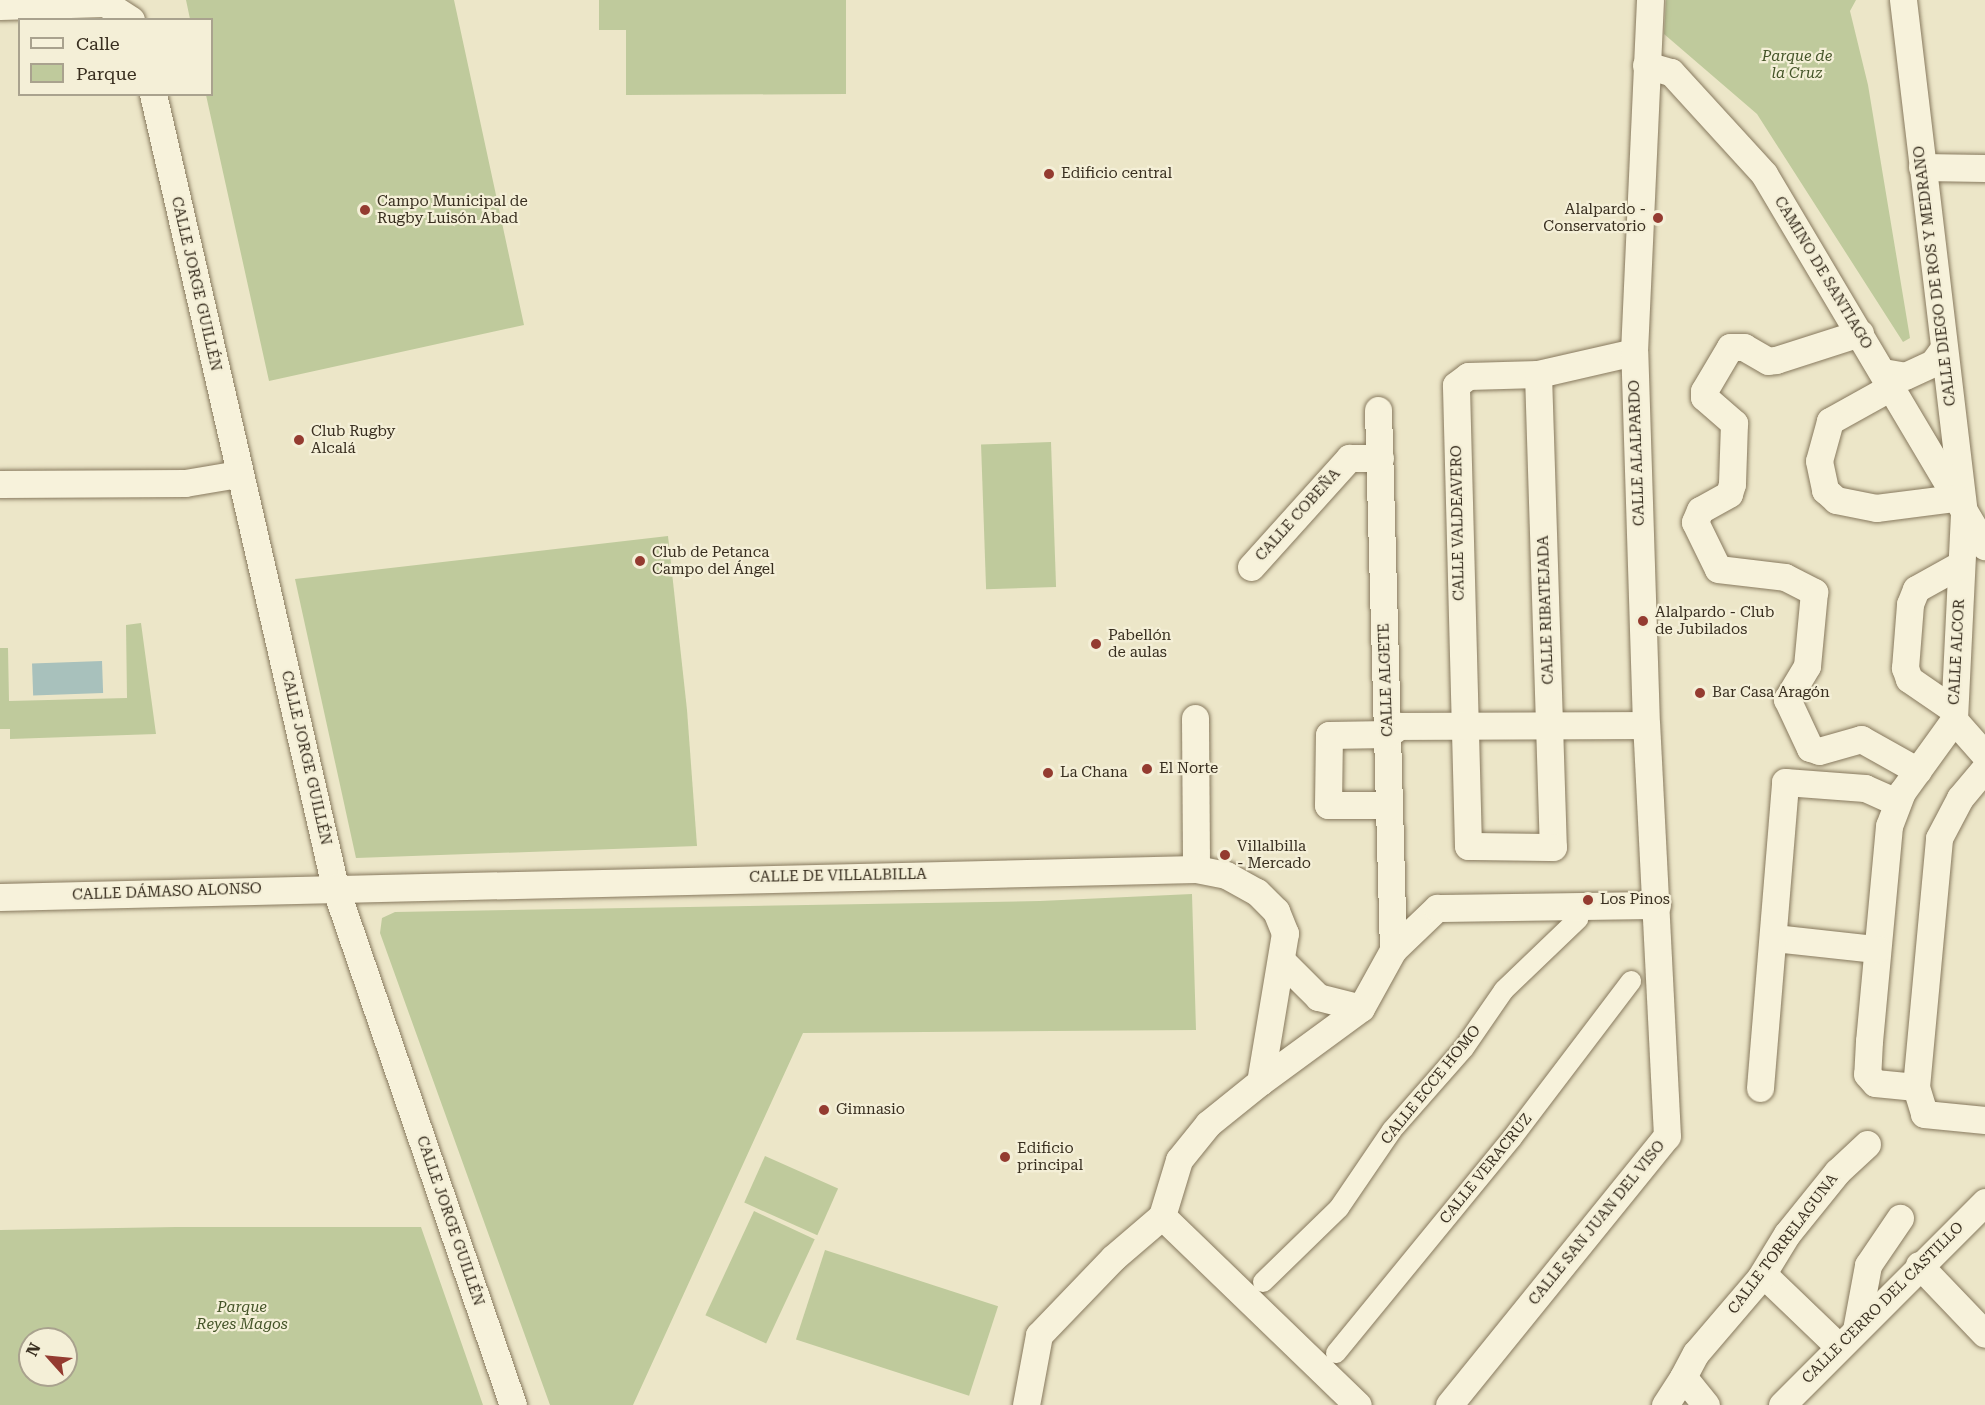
<!DOCTYPE html>
<html>
<head>
<meta charset="utf-8">
<style>
  body { margin:0 }
  #map { position:relative; width:1985px; height:1405px; overflow:hidden; background:#ece6c8; font-family:"Roboto Serif",serif }
  div>[style] { position:absolute }
  .green>* { inset:0; background:#bfca9c; transform-origin:0 0 }
  .water>* { inset:0; background:#a8c1bc; transform-origin:0 0 }
  .roads { filter:drop-shadow(0 0 2px #87795e) drop-shadow(0 0 2px #87795e) }
  .pedestrian>* { height:20px; margin:-10px; padding:0 10px; transform-origin:10px; border-radius:10px; background:#f7f2db }
  .minor>* { height:27px; margin:-13.5px; padding:0 13.5px; transform-origin:13.5px; border-radius:13.5px; background:#f7f2db }
  .dots>* { width:16px; height:16px; translate:-50% -50%; box-sizing:border-box; border:3px solid #f4efd7; border-radius:50% }
  span { translate:-50% -50%; white-space:nowrap; text-align:center; line-height:1.15; -webkit-text-stroke:4.5px #f4efd7; paint-order:stroke }
  .park-label { font-size:15px; color:#445428; font-style:italic }
  .poi-label { font-size:15px; color:#392f20 }
  .left { translate:0 -50%; text-align:left }
  .right { translate:-100% -50%; text-align:right }
  .street-label { font-size:15px; color:#392f20 }
  .legend { position:absolute; left:18px; top:18px; width:195px; height:78px; box-sizing:border-box; background:#f4efd7; border:2px solid #a9a28e; margin:0; padding:8px 10px; list-style:none; font-size:18px; color:#392f20 }
  .legend li { display:flex; align-items:center; gap:12px; height:30px }
  .legend b { width:30px; border:2px solid #a9a28e }
  .north { position:absolute; left:18px; top:1327px; width:60px; height:60px; box-sizing:border-box; background:#f4efd7; border:2px solid #a9a28e; border-radius:50%; rotate:297deg; font-size:16px; font-weight:700; line-height:24px; text-align:center; color:#392f20 }
  .north::after { content:''; display:block; margin:auto; width:21px; height:27px; background:#943b30; clip-path:polygon(50% 0,100% 100%,50% 72%,0 100%) }
</style>
</head>
<body>
<div id="map">
  <div class="green">
    <i style="clip-path:polygon(186px 0,454px 0,524px 325px,269px 381px,206px 95px,212px 94px,212px 20px,190px 19px)"></i>
    <i style="clip-path:polygon(599px 0,846px 0,846px 94px,626px 95px,626px 30px,599px 30px)"></i>
    <i style="clip-path:polygon(1666px 0,1856px 0,1850px 11px,1868px 85px,1910px 338px,1903px 342px,1757px 114px,1664px 34px)"></i>
    <i style="left:1051px;top:442px;width:145px;height:70px;rotate:88deg"></i>
    <i style="clip-path:polygon(668px 536px,687px 710px,697px 846px,356px 858px,295px 579px)"></i>
    <i style="clip-path:polygon(141px 623px,156px 734px,10px 739px,10px 729px,0 729px,0 648px,8px 648px,9px 701px,127px 698px,126px 625px)"></i>
    <i style="clip-path:polygon(1192px 894px,1196px 1030px,803px 1033px,633px 1405px,550px 1405px,380px 933px,382px 918px,395px 912px,1040px 901px)"></i>
    <i style="left:765px;top:1156px;width:80px;height:51px;rotate:24deg"></i>
    <i style="left:754px;top:1211px;width:67px;height:115px;rotate:25deg"></i>
    <i style="clip-path:polygon(evenodd,176px 1227px,421px 1227px,483px 1405px,0 1405px,0 1230px,176px 1227px,30px 1339px,66px 1339px,66px 1375px,30px 1375px,30px 1339px)"></i>
    <i style="left:825px;top:1250px;width:182px;height:94px;rotate:18deg"></i>
  </div>
  <div class="water">
    <i style="left:102px;top:661px;width:32px;height:70px;rotate:88deg"></i>
  </div>
  <div class="roads">
    <div class="pedestrian">
      <i style="left:1263px;top:1282px;width:106px;rotate:-44.2deg"></i>
      <i style="left:1339px;top:1208px;width:94px;rotate:-55.8deg"></i>
      <i style="left:1392px;top:1130px;width:109px;rotate:-48.7deg"></i>
      <i style="left:1464px;top:1048px;width:70px;rotate:-55.4deg"></i>
      <i style="left:1504px;top:990px;width:103px;rotate:-43.8deg"></i>
      <i style="left:1336px;top:1353px;width:278px;rotate:-50.7deg"></i>
      <i style="left:1512px;top:1138px;width:197px;rotate:-52.8deg"></i>
    </div>
    <div class="minor">
      <i style="left:1903px;top:0;width:518px;rotate:83.23deg"></i>
      <i style="left:1964px;top:514px;width:206px;rotate:92.8deg"></i>
      <i style="left:1954px;top:720px;width:89px;rotate:125.8deg"></i>
      <i style="left:1902px;top:792px;width:36px;rotate:111deg"></i>
      <i style="left:1889px;top:826px;width:216px;rotate:95.3deg"></i>
      <i style="left:1869px;top:1041px;width:33px;rotate:93deg"></i>
      <i style="left:1867px;top:1074px;width:12px;rotate:48deg"></i>
      <i style="left:1875px;top:1083px;width:41px;rotate:5.6deg"></i>
      <i style="left:1916px;top:1087px;width:250px;rotate:-84.7deg"></i>
      <i style="left:1939px;top:838px;width:45px;rotate:-62.3deg"></i>
      <i style="left:1960px;top:798px;width:39px;rotate:-50deg"></i>
      <i style="left:0;top:6px;width:105px;rotate:-1.6deg"></i>
      <i style="left:105px;top:3px;width:31px;rotate:33deg"></i>
      <i style="left:1646px;top:65px;width:26px;rotate:16deg"></i>
      <i style="left:1671px;top:72px;width:138px;rotate:47.6deg"></i>
      <i style="left:1764px;top:174px;width:433px;rotate:59.3deg"></i>
      <i style="left:153px;top:94px;width:814px;rotate:77.07deg"></i>
      <i style="left:335px;top:887px;width:548px;rotate:71.04deg"></i>
      <i style="left:1922px;top:167px;width:63px;rotate:0.9deg"></i>
      <i style="left:1860px;top:333px;width:88px;rotate:162.2deg"></i>
      <i style="left:1776px;top:360px;width:8px;rotate:173deg"></i>
      <i style="left:1768px;top:361px;width:28px;rotate:-150deg"></i>
      <i style="left:1744px;top:347px;width:14px;rotate:180deg"></i>
      <i style="left:1730px;top:347px;width:51px;rotate:120.6deg"></i>
      <i style="left:1704px;top:391px;width:6px;rotate:90deg"></i>
      <i style="left:1704px;top:397px;width:40px;rotate:41deg"></i>
      <i style="left:1734px;top:423px;width:61px;rotate:91.9deg"></i>
      <i style="left:1732px;top:484px;width:10px;rotate:107deg"></i>
      <i style="left:1729px;top:494px;width:33px;rotate:151deg"></i>
      <i style="left:1700px;top:510px;width:13px;rotate:113deg"></i>
      <i style="left:1695px;top:522px;width:52px;rotate:63.9deg"></i>
      <i style="left:1718px;top:569px;width:67px;rotate:6.8deg"></i>
      <i style="left:1785px;top:577px;width:33px;rotate:27deg"></i>
      <i style="left:1814px;top:592px;width:74px;rotate:95.4deg"></i>
      <i style="left:1807px;top:666px;width:39px;rotate:121deg"></i>
      <i style="left:1787px;top:699px;width:54px;rotate:64.9deg"></i>
      <i style="left:1810px;top:748px;width:9px;rotate:18deg"></i>
      <i style="left:1819px;top:751px;width:44px;rotate:-15.9deg"></i>
      <i style="left:1861px;top:739px;width:65px;rotate:29.3deg"></i>
      <i style="left:1883px;top:372px;width:22px;rotate:10deg"></i>
      <i style="left:1905px;top:376px;width:31px;rotate:-25deg"></i>
      <i style="left:1933px;top:363px;width:17px;rotate:-54deg"></i>
      <i style="left:1538px;top:374px;width:473px;rotate:88.2deg"></i>
      <i style="left:1553px;top:847px;width:85px;rotate:-179.3deg"></i>
      <i style="left:1468px;top:846px;width:461px;rotate:-91.5deg"></i>
      <i style="left:1456px;top:385px;width:15px;rotate:-37deg"></i>
      <i style="left:1468px;top:376px;width:70px;rotate:-1.6deg"></i>
      <i style="left:1538px;top:374px;width:98px;rotate:-12.9deg"></i>
      <i style="left:1891px;top:387px;width:70px;rotate:150.9deg"></i>
      <i style="left:1830px;top:421px;width:41px;rotate:105.4deg"></i>
      <i style="left:1819px;top:461px;width:30px;rotate:78deg"></i>
      <i style="left:1825px;top:490px;width:15px;rotate:42deg"></i>
      <i style="left:1836px;top:500px;width:41px;rotate:11.3deg"></i>
      <i style="left:1876px;top:508px;width:80px;rotate:-7.2deg"></i>
      <i style="left:1378px;top:410px;width:540px;rotate:88.41deg"></i>
      <i style="left:0;top:484px;width:185px;rotate:-0.3deg"></i>
      <i style="left:185px;top:483px;width:54px;rotate:-9.6deg"></i>
      <i style="left:1251px;top:567px;width:147px;rotate:-48deg"></i>
      <i style="left:1349px;top:458px;width:31px"></i>
      <i style="left:1954px;top:710px;width:55px;rotate:-145.4deg"></i>
      <i style="left:1909px;top:679px;width:12px;rotate:-110deg"></i>
      <i style="left:1905px;top:668px;width:64px;rotate:-85.5deg"></i>
      <i style="left:1910px;top:604px;width:16px;rotate:-68deg"></i>
      <i style="left:1916px;top:589px;width:51px;rotate:-29.1deg"></i>
      <i style="left:1195px;top:718px;width:151px;rotate:89.6deg"></i>
      <i style="left:1954px;top:720px;width:47px;rotate:48.5deg"></i>
      <i style="left:1389px;top:805px;width:61px;rotate:180deg"></i>
      <i style="left:1328px;top:805px;width:70px;rotate:-89.2deg"></i>
      <i style="left:1329px;top:735px;width:59px;rotate:-1deg"></i>
      <i style="left:1388px;top:734px;width:14px;rotate:-36deg"></i>
      <i style="left:1399px;top:726px;width:247px;rotate:-0.2deg"></i>
      <i style="left:0;top:897px;width:1196px;rotate:-1.34deg"></i>
      <i style="left:1196px;top:869px;width:31px;rotate:11deg"></i>
      <i style="left:1226px;top:875px;width:35px;rotate:29deg"></i>
      <i style="left:1257px;top:892px;width:27px;rotate:45deg"></i>
      <i style="left:1276px;top:911px;width:24px;rotate:68deg"></i>
      <i style="left:1285px;top:933px;width:151px;rotate:99.5deg"></i>
      <i style="left:1260px;top:1082px;width:67px;rotate:141.1deg"></i>
      <i style="left:1208px;top:1124px;width:46px;rotate:128.9deg"></i>
      <i style="left:1179px;top:1160px;width:59px;rotate:106.9deg"></i>
      <i style="left:1774px;top:938px;width:103px;rotate:6.2deg"></i>
      <i style="left:1282px;top:961px;width:51px;rotate:45deg"></i>
      <i style="left:1318px;top:997px;width:44px;rotate:14.3deg"></i>
      <i style="left:1361px;top:1008px;width:66px;rotate:-61.1deg"></i>
      <i style="left:1393px;top:950px;width:61px;rotate:-43.7deg"></i>
      <i style="left:1437px;top:908px;width:220px;rotate:-0.8deg"></i>
      <i style="left:1260px;top:1082px;width:125px;rotate:-36.2deg"></i>
      <i style="left:1916px;top:1087px;width:28px;rotate:73deg"></i>
      <i style="left:1924px;top:1114px;width:61px;rotate:5.6deg"></i>
      <i style="left:1760px;top:1088px;width:307px;rotate:-85.3deg"></i>
      <i style="left:1785px;top:782px;width:80px;rotate:4.3deg"></i>
      <i style="left:1865px;top:788px;width:34px;rotate:24deg"></i>
      <i style="left:1162px;top:1216px;width:272px;rotate:44deg"></i>
      <i style="left:1919px;top:1265px;width:95px;rotate:46.3deg"></i>
      <i style="left:1763px;top:1274px;width:105px;rotate:43.8deg"></i>
      <i style="left:1856px;top:1330px;width:66px;rotate:-79.5deg"></i>
      <i style="left:1868px;top:1265px;width:57px;rotate:-55.8deg"></i>
      <i style="left:1026px;top:1405px;width:71px;rotate:-79.5deg"></i>
      <i style="left:1039px;top:1335px;width:107px;rotate:-46.1deg"></i>
      <i style="left:1113px;top:1258px;width:65px;rotate:-40.6deg"></i>
      <i style="left:1449px;top:1405px;width:346px;rotate:-51deg"></i>
      <i style="left:1667px;top:1136px;width:412px;rotate:-92.9deg"></i>
      <i style="left:1646px;top:725px;width:373px;rotate:-91.8deg"></i>
      <i style="left:1634px;top:352px;width:352px;rotate:-87.4deg"></i>
      <i style="left:1665px;top:1405px;width:33px;rotate:-57deg"></i>
      <i style="left:1706px;top:1405px;width:36px;rotate:-129deg"></i>
      <i style="left:1683px;top:1377px;width:27px;rotate:-62deg"></i>
      <i style="left:1696px;top:1353px;width:99px;rotate:-49.5deg"></i>
      <i style="left:1760px;top:1278px;width:52px;rotate:-58.5deg"></i>
      <i style="left:1787px;top:1234px;width:80px;rotate:-51.1deg"></i>
      <i style="left:1837px;top:1172px;width:41px;rotate:-43deg"></i>
      <i style="left:1782px;top:1405px;width:287px;rotate:-45deg"></i>
    </div>
  </div>
  <div class="dots">
    <i style="left:1049px;top:174px;background:#943b30"></i>
    <i style="left:365px;top:210px;background:#943b30"></i>
    <i style="left:1658px;top:218px;background:#943b30"></i>
    <i style="left:299px;top:440px;background:#943b30"></i>
    <i style="left:640px;top:561px;background:#943b30"></i>
    <i style="left:1643px;top:621px;background:#943b30"></i>
    <i style="left:1096px;top:644px;background:#943b30"></i>
    <i style="left:1700px;top:693px;background:#943b30"></i>
    <i style="left:1147px;top:769px;background:#943b30"></i>
    <i style="left:1048px;top:773px;background:#943b30"></i>
    <i style="left:1225px;top:855px;background:#943b30"></i>
    <i style="left:1588px;top:900px;background:#943b30"></i>
    <i style="left:824px;top:1110px;background:#943b30"></i>
    <i style="left:1005px;top:1157px;background:#943b30"></i>
  </div>
  <div class="park-label">
    <span style="left:1797px;top:65px">Parque de<br>la Cruz</span>
    <span style="left:242px;top:1316px">Parque<br>Reyes Magos</span>
  </div>
  <div class="poi-label">
    <span class="left" style="left:1061px;top:174px">Edificio central</span>
    <span class="left" style="left:377px;top:210px">Campo Municipal de<br>Rugby Luisón Abad</span>
    <span class="right" style="left:1646px;top:218px">Alalpardo -<br>Conservatorio</span>
    <span class="left" style="left:311px;top:440px">Club Rugby<br>Alcalá</span>
    <span class="left" style="left:652px;top:561px">Club de Petanca<br>Campo del Ángel</span>
    <span class="left" style="left:1655px;top:621px">Alalpardo - Club<br>de Jubilados</span>
    <span class="left" style="left:1108px;top:644px">Pabellón<br>de aulas</span>
    <span class="left" style="left:1712px;top:693px">Bar Casa Aragón</span>
    <span class="left" style="left:1159px;top:769px">El Norte</span>
    <span class="left" style="left:1060px;top:773px">La Chana</span>
    <span class="left" style="left:1237px;top:855px">Villalbilla<br>- Mercado</span>
    <span class="left" style="left:1600px;top:900px">Los Pinos</span>
    <span class="left" style="left:836px;top:1110px">Gimnasio</span>
    <span class="left" style="left:1017px;top:1157px">Edificio<br>principal</span>
  </div>
  <div class="street-label">
    <span style="left:1823px;top:273px;rotate:59deg">CAMINO DE SANTIAGO</span>
    <span style="left:1935px;top:276px;rotate:-97deg">CALLE DIEGO DE ROS Y MEDRANO</span>
    <span style="left:196px;top:284px;rotate:77deg">CALLE JORGE GUILLÉN</span>
    <span style="left:1637px;top:453px;rotate:-92deg">CALLE ALALPARDO</span>
    <span style="left:1298px;top:515px;rotate:-48deg">CALLE COBEÑA</span>
    <span style="left:1458px;top:523px;rotate:-91deg">CALLE VALDEAVERO</span>
    <span style="left:1546px;top:610px;rotate:-92deg">CALLE RIBATEJADA</span>
    <span style="left:1957px;top:652px;rotate:-87deg">CALLE ALCOR</span>
    <span style="left:1386px;top:680px;rotate:-92deg">CALLE ALGETE</span>
    <span style="left:306px;top:758px;rotate:77deg">CALLE JORGE GUILLÉN</span>
    <span style="left:838px;top:876px;rotate:-1deg">CALLE DE VILLALBILLA</span>
    <span style="left:167px;top:892px;rotate:-2deg">CALLE DÁMASO ALONSO</span>
    <span style="left:1431px;top:1085px;rotate:-51deg">CALLE ECCE HOMO</span>
    <span style="left:1486px;top:1169px;rotate:-51deg">CALLE VERACRUZ</span>
    <span style="left:450px;top:1221px;rotate:71deg">CALLE JORGE GUILLÉN</span>
    <span style="left:1597px;top:1223px;rotate:-51deg">CALLE SAN JUAN DEL VISO</span>
    <span style="left:1783px;top:1244px;rotate:-53deg">CALLE TORRELAGUNA</span>
    <span style="left:1883px;top:1303px;rotate:-45deg">CALLE CERRO DEL CASTILLO</span>
  </div>
  <ul class="legend">
  <li><b style="height:8px;background:#f7f2db"></b>Calle</li>
  <li><b style="height:16px;background:#bfca9c"></b>Parque</li>
  </ul>
  <div class="north">N</div>
</div>
</body>
</html>
